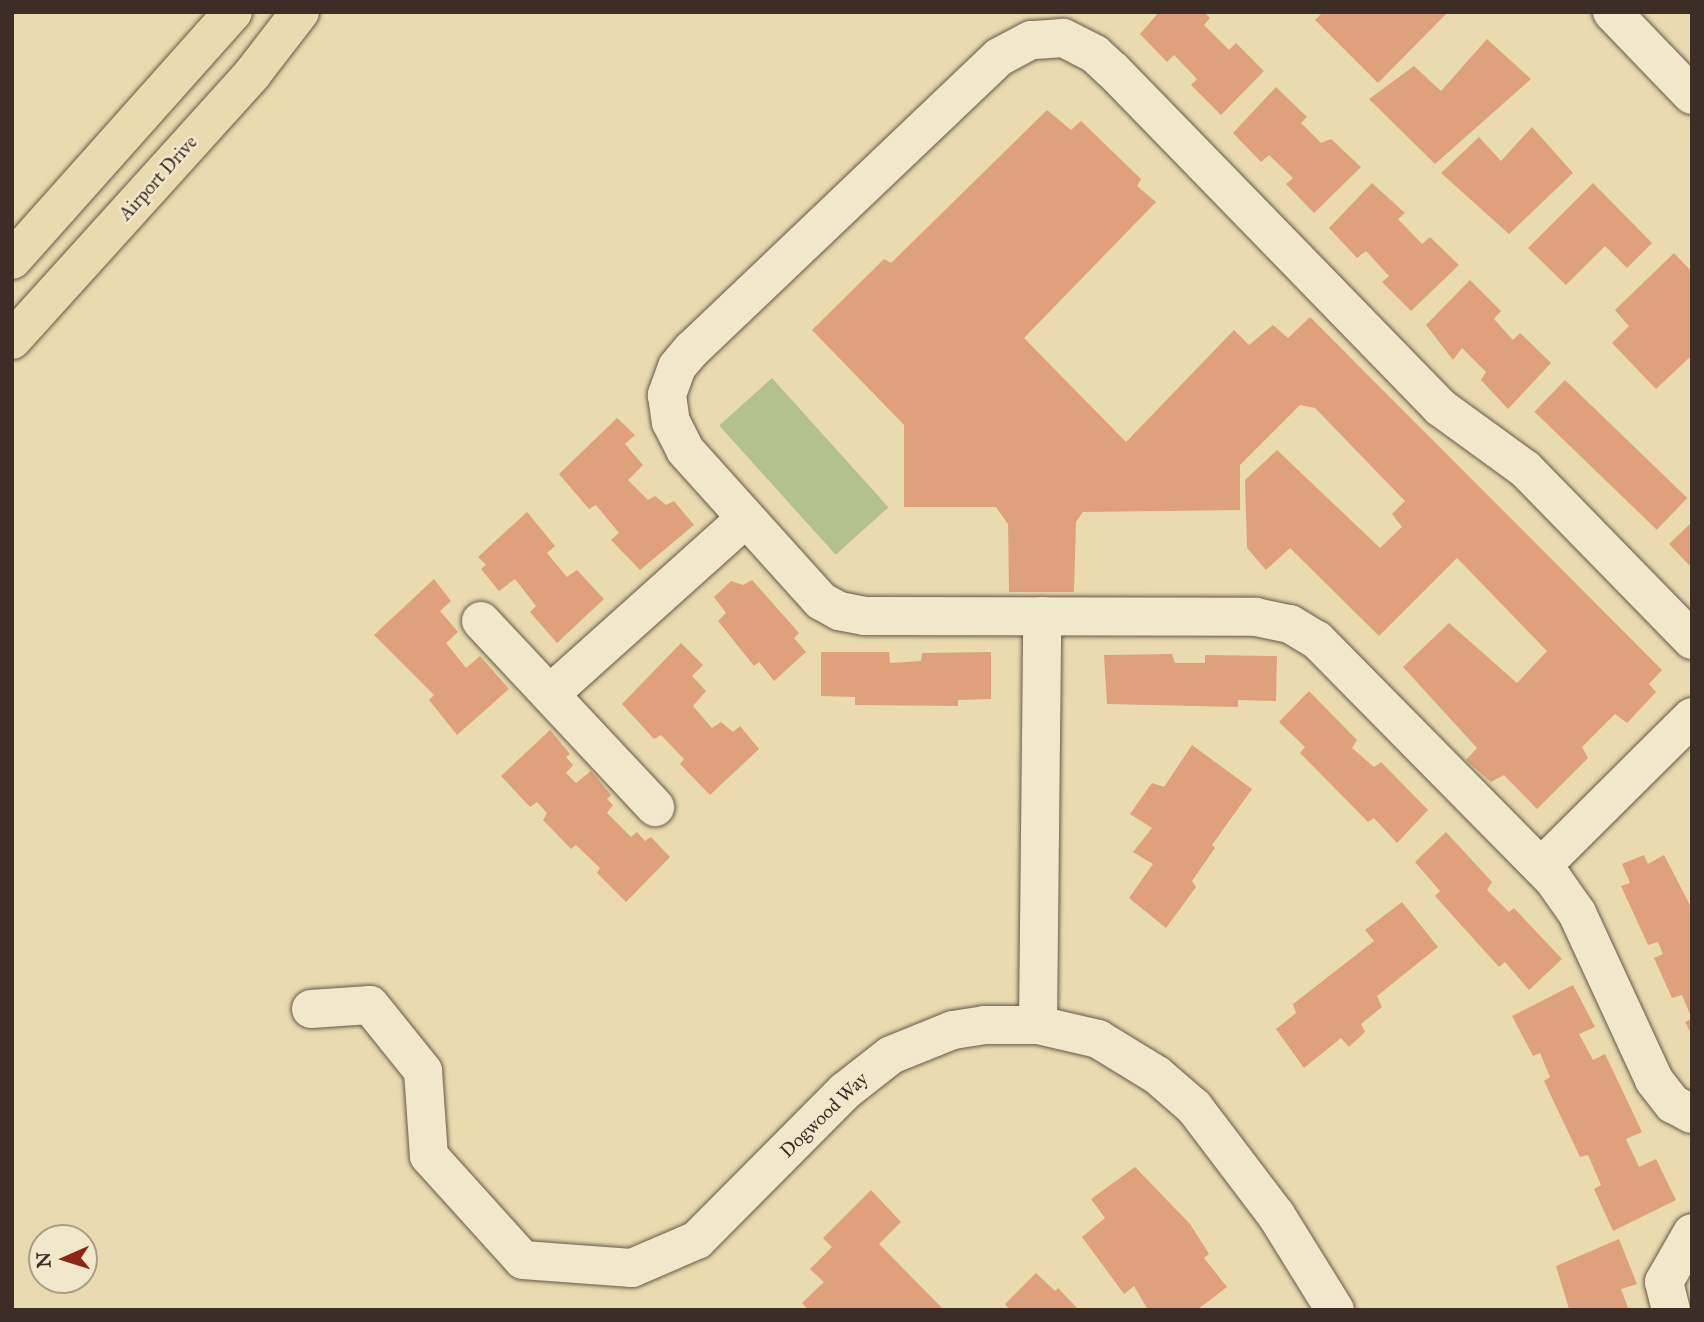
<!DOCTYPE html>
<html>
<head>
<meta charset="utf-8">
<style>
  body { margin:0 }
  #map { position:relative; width:1704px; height:1322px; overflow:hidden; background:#e9dbaf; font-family:"IM FELL Great Primer",serif }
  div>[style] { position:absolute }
  .green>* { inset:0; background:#b3c18d; transform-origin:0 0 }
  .building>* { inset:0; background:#dea17b; transform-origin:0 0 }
  .roads { filter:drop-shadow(0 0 2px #675949) drop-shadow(0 0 2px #675949) }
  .minor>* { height:38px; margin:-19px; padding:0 19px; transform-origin:19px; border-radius:19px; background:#f1e8cb }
  .major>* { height:38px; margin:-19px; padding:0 19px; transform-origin:19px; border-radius:19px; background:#e9dbaf }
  span { translate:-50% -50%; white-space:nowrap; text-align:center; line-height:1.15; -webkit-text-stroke:5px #f1e8cb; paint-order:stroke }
  .street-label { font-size:19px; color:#3c2e27 }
  .frame { position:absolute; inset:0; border:14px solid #3c2e27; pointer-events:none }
  .north { position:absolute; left:28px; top:1224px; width:70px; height:70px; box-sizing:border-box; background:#f1e8cb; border:2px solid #a99e89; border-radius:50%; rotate:267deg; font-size:19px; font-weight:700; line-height:28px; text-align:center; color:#3c2e27 }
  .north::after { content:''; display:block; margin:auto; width:24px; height:32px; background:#8f2418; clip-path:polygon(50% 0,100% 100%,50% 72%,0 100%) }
</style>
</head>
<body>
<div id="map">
  <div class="green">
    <i style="left:772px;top:378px;width:174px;height:71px;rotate:48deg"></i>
  </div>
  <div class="building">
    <i style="clip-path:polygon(1159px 12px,1204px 12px,1210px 18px,1204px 25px,1229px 50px,1236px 43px,1264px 71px,1221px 115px,1191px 85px,1197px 79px,1174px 55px,1167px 62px,1140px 34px)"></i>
    <i style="clip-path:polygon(1323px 12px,1448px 12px,1378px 83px,1315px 20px)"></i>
    <i style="clip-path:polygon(1487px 39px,1531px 79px,1435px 164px,1369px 99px,1414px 66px,1441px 91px)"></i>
    <i style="clip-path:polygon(1276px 87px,1307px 117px,1301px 123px,1321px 143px,1331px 139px,1361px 167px,1314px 213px,1286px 184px,1293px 178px,1269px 155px,1261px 162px,1233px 133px)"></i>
    <i style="clip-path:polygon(1047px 110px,1071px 130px,1081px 121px,1141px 179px,1137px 186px,1156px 202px,1024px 338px,1126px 442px,1234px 330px,1249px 345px,1273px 325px,1288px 338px,1310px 317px,1662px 670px,1649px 684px,1656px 692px,1627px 723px,1615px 714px,1582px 747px,1588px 758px,1537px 809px,1504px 775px,1491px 782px,1466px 760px,1477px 748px,1403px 667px,1449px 623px,1517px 683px,1547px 651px,1457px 558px,1379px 636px,1290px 548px,1266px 570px,1247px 548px,1245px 480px,1277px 450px,1380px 548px,1402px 527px,1392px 514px,1405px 501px,1315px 408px,1300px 405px,1240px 465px,1240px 510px,1083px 512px,1076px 522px,1074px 592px,1009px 592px,1008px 524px,996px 507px,904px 507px,904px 425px,812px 330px,884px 259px,891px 263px)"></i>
    <i style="clip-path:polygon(1532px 127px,1573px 173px,1509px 234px,1441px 173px,1479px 137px,1501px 161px)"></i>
    <i style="clip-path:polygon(1372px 183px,1405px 213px,1398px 219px,1422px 244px,1430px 237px,1459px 265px,1411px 311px,1382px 282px,1389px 276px,1366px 251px,1357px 258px,1329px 228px)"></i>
    <i style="clip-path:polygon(1593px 183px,1652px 243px,1627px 268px,1605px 246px,1566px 285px,1528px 248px)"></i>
    <i style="clip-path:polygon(1674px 253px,1692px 272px,1692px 355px,1656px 389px,1612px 343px,1629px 326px,1615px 310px)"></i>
    <i style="clip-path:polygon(1470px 280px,1501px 311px,1494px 319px,1513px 340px,1520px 333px,1551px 363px,1508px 409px,1481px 380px,1486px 372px,1462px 348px,1453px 360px,1426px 325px)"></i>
    <i style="left:1565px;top:380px;width:170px;height:44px;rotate:44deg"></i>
    <i style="clip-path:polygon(617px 418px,635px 435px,625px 444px,643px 465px,628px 480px,648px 500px,655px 496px,666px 505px,674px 501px,694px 525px,640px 570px,611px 540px,619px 533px,596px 505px,589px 509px,559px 474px)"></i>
    <i style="clip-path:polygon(527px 512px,555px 546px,547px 553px,567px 577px,577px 570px,604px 599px,557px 643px,530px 612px,536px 606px,515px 579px,499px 591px,481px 569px,486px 565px,478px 557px)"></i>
    <i style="clip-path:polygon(1692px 522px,1692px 568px,1669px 544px)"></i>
    <i style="clip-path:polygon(434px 579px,451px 601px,440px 611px,458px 632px,446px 643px,466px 668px,480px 656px,509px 689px,457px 735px,429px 700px,434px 695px,374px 635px)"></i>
    <i style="clip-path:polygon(752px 580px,799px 633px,794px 638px,806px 652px,774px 681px,759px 662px,754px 666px,718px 621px,726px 613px,714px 597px,731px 581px,743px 585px)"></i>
    <i style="clip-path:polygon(681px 643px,703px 665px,692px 676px,706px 691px,693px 706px,712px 728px,721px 722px,733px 732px,740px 726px,759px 749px,710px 795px,680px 764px,684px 759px,661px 735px,654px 739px,622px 704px)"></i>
    <i style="clip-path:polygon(821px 652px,889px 652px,890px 663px,921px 661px,922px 653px,991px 652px,991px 699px,958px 700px,958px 706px,855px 705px,855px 697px,821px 696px)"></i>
    <i style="clip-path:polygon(1172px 654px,1175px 663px,1205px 663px,1205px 655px,1277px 656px,1276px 701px,1238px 700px,1238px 707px,1107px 704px,1104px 655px)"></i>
    <i style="clip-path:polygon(1309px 691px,1357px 740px,1352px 748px,1374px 767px,1381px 762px,1428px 810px,1397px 843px,1374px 818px,1368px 822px,1300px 753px,1305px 747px,1279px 722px)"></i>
    <i style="clip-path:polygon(550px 730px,570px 754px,566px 757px,573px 765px,566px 773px,576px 783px,591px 771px,611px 795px,607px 799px,613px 805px,607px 813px,631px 837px,637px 832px,645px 841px,651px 837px,670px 857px,626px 902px,597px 873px,600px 868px,576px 845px,571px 849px,543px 820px,547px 813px,537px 802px,530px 807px,501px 776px)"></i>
    <i style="clip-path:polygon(1192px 745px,1252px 789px,1212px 845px,1215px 848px,1192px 881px,1196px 887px,1166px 928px,1129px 898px,1153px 864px,1133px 852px,1152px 828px,1130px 814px,1152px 783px,1164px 787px)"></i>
    <i style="clip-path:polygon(1446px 832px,1492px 882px,1487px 890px,1509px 912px,1514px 908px,1562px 959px,1529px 990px,1505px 962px,1499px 967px,1435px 896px,1440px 891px,1415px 862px)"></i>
    <i style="clip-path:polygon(1644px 855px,1648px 864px,1664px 855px,1692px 909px,1692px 1035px,1685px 1022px,1692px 1019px,1682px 995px,1672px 998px,1654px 958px,1663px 954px,1658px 942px,1648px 945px,1621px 886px,1630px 883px,1622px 864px)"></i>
    <i style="clip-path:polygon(1402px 902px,1438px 947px,1377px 996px,1382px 1007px,1361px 1024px,1365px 1032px,1349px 1047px,1341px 1038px,1304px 1068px,1276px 1029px,1296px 1013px,1293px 1004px,1374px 941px,1365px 930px)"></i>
    <i style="clip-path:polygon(1573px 985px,1595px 1027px,1579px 1034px,1593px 1060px,1605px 1054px,1642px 1132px,1626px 1139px,1639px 1167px,1656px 1159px,1676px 1200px,1613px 1231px,1594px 1189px,1601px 1185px,1588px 1155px,1580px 1157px,1544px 1081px,1550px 1077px,1540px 1053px,1533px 1056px,1512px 1016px)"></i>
    <i style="clip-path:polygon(1135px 1167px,1190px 1224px,1209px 1254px,1204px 1258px,1227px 1287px,1197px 1310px,1148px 1310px,1134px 1286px,1124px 1294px,1082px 1237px,1105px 1218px,1091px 1199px)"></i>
    <i style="clip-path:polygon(871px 1190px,901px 1222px,879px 1244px,944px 1310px,808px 1310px,802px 1303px,824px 1282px,810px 1269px,832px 1247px,823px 1238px)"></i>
    <i style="clip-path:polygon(1619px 1239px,1637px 1284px,1621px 1289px,1629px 1310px,1569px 1309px,1556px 1266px)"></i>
    <i style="clip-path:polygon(1036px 1273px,1055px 1291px,1058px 1288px,1079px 1310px,1010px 1310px,1005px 1304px)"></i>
  </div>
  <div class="roads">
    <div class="minor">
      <i style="left:1612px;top:12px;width:115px;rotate:46.1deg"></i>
      <i style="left:481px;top:621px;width:255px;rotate:46.9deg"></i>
      <i style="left:1692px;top:640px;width:239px;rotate:-134.3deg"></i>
      <i style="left:1525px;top:469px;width:104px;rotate:-144deg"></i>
      <i style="left:1441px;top:408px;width:472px;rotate:-134.2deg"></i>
      <i style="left:1112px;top:70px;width:23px;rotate:-137deg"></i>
      <i style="left:1095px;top:54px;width:36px;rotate:-153deg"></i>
      <i style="left:1063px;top:38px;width:32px;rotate:176deg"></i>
      <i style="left:1031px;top:40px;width:36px;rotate:152deg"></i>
      <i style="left:999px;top:57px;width:424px;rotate:136.4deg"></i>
      <i style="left:692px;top:349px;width:23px;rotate:130deg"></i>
      <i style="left:677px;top:367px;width:30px;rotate:110deg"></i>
      <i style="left:667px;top:395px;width:27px;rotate:82deg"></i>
      <i style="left:671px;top:422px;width:31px;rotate:63deg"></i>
      <i style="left:685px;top:450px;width:203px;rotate:48deg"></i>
      <i style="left:821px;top:601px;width:21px;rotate:29deg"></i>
      <i style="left:839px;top:611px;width:25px;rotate:11deg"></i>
      <i style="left:864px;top:616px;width:392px;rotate:0.1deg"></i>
      <i style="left:1256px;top:617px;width:35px;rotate:12deg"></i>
      <i style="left:1290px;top:624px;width:31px;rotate:31deg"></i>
      <i style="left:1317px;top:640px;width:336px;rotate:45.4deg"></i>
      <i style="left:1553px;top:879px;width:42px;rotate:54.8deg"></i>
      <i style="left:1577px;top:913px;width:184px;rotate:65.2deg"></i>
      <i style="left:1654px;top:1080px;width:31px;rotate:52deg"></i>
      <i style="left:1673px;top:1104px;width:21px;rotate:28deg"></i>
      <i style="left:550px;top:694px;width:263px;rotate:-41.9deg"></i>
      <i style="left:1542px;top:866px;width:211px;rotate:-44.8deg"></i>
      <i style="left:311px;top:1009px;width:59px;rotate:-3.9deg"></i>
      <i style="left:370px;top:1005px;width:85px;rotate:51.2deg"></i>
      <i style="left:423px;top:1071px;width:85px;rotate:86deg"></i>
      <i style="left:429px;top:1156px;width:140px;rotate:47.9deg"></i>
      <i style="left:523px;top:1260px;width:109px;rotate:4.2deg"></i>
      <i style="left:632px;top:1268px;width:71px;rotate:-23.3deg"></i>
      <i style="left:697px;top:1240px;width:210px;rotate:-45.2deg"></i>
      <i style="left:845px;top:1091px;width:58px;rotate:-38deg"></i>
      <i style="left:891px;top:1055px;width:67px;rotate:-22deg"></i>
      <i style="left:953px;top:1030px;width:31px;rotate:-9deg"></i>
      <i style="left:984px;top:1025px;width:54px"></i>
      <i style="left:1038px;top:1025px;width:62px;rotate:13.1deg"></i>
      <i style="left:1098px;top:1039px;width:69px;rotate:31.4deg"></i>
      <i style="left:1157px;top:1075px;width:49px;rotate:40.9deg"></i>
      <i style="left:1194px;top:1107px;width:136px;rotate:52.8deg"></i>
      <i style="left:1276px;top:1215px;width:112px;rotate:58.2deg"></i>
      <i style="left:1038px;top:1025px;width:409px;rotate:-89.4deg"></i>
      <i style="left:1671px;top:1310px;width:29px;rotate:-104deg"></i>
      <i style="left:1664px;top:1282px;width:56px;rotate:-60.3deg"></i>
    </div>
    <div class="major">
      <i style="left:12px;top:260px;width:332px;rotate:-48.3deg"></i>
      <i style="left:12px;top:340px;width:360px;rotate:-47.9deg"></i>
      <i style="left:253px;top:73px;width:77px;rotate:-52.4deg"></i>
    </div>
  </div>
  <div class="street-label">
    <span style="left:158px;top:178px;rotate:-48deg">Airport Drive</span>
    <span style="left:824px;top:1115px;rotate:-44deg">Dogwood Way</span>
  </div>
  <div class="frame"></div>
  <div class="north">N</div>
</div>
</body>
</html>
